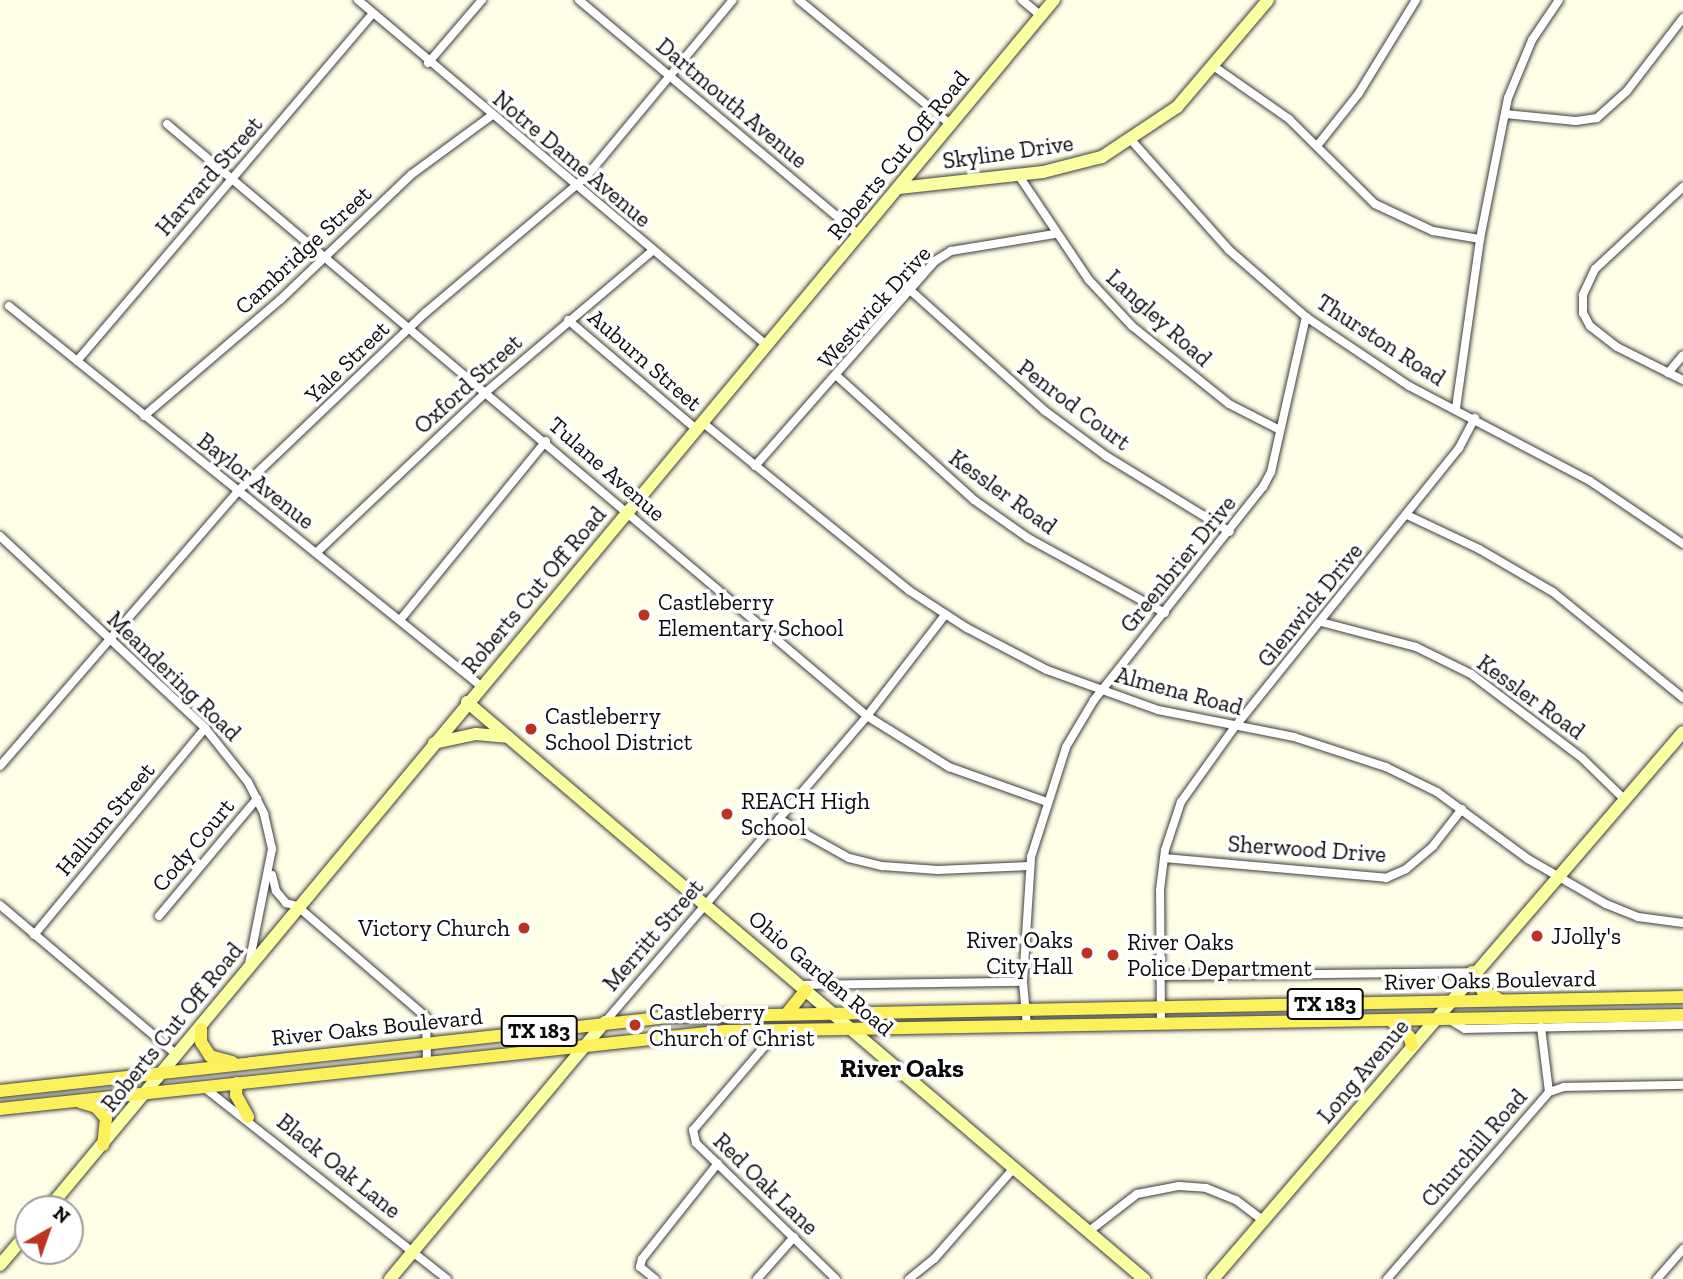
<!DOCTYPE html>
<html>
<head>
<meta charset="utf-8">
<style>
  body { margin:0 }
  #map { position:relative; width:1683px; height:1279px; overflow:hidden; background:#fffee7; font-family:"Zilla Slab",serif }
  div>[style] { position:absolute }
  .roads { filter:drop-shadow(0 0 2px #3d3d3d) drop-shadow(0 0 2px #3d3d3d) }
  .street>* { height:8px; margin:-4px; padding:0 4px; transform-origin:4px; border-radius:4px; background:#fff }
  .secondary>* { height:12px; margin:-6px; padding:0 6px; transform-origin:6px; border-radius:6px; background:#faffa2 }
  .primary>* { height:12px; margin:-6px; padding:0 6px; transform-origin:6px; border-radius:6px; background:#fcf05b }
  .dots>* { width:19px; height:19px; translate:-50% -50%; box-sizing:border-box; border:4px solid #fff; border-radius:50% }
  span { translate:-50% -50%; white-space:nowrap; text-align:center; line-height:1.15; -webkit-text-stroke:7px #fff; paint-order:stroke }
  .shield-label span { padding:2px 5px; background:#fff; border:2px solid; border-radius:5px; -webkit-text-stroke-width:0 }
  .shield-label { font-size:21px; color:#0a0a0a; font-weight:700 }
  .street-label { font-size:23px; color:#0a0a0a }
  .poi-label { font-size:23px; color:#0a0a0a }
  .left { translate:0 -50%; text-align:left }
  .right { translate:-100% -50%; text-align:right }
  .quarter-label { font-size:26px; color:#0a0a0a; font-weight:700 }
  .north { position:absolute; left:14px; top:1195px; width:70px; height:70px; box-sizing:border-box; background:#fff; border:2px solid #9d9d9d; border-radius:50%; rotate:40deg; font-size:19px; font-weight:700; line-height:28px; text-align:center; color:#0a0a0a }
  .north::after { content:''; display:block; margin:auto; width:24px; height:32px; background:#bc3421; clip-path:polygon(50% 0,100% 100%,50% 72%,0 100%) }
</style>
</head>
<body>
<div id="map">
  <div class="roads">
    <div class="street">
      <i style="left:358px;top:0;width:533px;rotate:40.2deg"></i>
      <i style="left:579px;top:0;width:367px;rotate:40deg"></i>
      <i style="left:799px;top:0;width:195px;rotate:39.4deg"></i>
      <i style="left:1022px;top:0;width:25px;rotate:40deg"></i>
      <i style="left:428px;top:63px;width:83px;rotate:-49.4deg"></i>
      <i style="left:1212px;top:65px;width:94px;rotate:35deg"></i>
      <i style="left:1289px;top:119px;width:121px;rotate:44.7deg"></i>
      <i style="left:1375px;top:204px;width:64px;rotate:25deg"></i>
      <i style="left:1433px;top:231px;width:48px;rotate:9.7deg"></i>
      <i style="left:1505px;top:114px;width:71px;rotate:5.6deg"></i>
      <i style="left:1576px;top:121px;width:21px;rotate:-8deg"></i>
      <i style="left:1597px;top:118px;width:40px;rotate:-42deg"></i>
      <i style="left:1627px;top:91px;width:92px;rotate:-52.5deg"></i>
      <i style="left:167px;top:124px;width:917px;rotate:40.22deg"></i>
      <i style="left:867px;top:716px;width:97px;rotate:31.9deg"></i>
      <i style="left:949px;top:767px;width:104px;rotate:19.7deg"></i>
      <i style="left:1132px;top:141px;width:146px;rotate:48.3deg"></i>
      <i style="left:1229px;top:250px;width:102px;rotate:41deg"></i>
      <i style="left:1306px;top:317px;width:124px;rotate:33.8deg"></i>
      <i style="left:1409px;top:386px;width:204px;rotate:27.7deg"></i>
      <i style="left:1590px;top:481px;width:112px;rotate:34.1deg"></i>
      <i style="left:1317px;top:146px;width:68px;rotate:-51.6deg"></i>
      <i style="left:1359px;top:93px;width:109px;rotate:-58.5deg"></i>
      <i style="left:1017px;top:173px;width:129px;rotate:56.1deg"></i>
      <i style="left:1089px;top:280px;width:63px;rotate:46.9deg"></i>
      <i style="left:1132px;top:326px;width:124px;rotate:38.8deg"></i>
      <i style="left:1229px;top:404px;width:55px;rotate:27deg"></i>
      <i style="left:1683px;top:187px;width:120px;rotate:137deg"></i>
      <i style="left:1595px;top:269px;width:29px;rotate:115deg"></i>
      <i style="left:1583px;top:295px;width:18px;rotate:90deg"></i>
      <i style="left:1583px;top:313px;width:15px;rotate:62deg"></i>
      <i style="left:1590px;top:326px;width:34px;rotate:38deg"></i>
      <i style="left:1617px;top:347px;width:74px;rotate:26.6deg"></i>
      <i style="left:909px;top:289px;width:183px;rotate:41.9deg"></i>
      <i style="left:1045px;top:411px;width:76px;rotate:36.4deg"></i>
      <i style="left:1106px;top:456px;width:145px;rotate:31.5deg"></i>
      <i style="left:9px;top:306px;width:606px;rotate:38.84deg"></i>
      <i style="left:568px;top:320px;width:168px;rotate:40.4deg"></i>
      <i style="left:77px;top:361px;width:453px;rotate:-49.6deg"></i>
      <i style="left:1668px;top:373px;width:23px;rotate:-50deg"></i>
      <i style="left:838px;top:377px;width:183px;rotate:42.1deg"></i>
      <i style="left:974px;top:500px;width:66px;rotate:35.1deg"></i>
      <i style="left:1028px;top:538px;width:156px;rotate:28.7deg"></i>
      <i style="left:1456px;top:408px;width:171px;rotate:-81.9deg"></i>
      <i style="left:1480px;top:239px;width:144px;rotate:-78.8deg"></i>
      <i style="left:1508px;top:98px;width:63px;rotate:-67.5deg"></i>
      <i style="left:1532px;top:40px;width:48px;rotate:-56deg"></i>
      <i style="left:144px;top:416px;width:179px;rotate:-40.5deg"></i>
      <i style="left:280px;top:300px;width:182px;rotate:-43.7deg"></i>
      <i style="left:412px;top:174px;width:98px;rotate:-36.3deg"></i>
      <i style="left:702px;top:422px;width:268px;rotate:39.1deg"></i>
      <i style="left:910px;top:591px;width:68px;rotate:33deg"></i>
      <i style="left:967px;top:628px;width:90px;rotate:27.7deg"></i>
      <i style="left:1047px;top:670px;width:118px;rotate:19.8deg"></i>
      <i style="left:1158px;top:710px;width:139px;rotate:11.2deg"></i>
      <i style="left:1294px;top:737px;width:97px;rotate:18.1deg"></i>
      <i style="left:1386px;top:767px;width:57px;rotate:26.1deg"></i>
      <i style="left:1437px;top:792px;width:113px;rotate:36.4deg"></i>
      <i style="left:1528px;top:859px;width:90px;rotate:30deg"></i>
      <i style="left:1606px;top:904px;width:35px;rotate:22deg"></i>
      <i style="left:1638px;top:917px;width:45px;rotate:7.6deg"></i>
      <i style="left:755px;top:466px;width:273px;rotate:-48.7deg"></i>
      <i style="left:935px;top:261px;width:19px;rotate:-32deg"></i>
      <i style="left:951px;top:251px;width:105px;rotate:-9.3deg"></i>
      <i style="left:1407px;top:515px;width:80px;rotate:25.3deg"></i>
      <i style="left:1479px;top:549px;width:86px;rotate:30.2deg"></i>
      <i style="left:1553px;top:592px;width:168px;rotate:39.2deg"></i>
      <i style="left:0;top:536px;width:281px;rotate:43.1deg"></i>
      <i style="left:205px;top:728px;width:69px;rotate:51.5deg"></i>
      <i style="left:248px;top:782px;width:36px;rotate:63deg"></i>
      <i style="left:264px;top:814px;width:36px;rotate:77deg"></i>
      <i style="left:272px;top:849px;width:117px;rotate:101.3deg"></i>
      <i style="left:316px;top:553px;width:234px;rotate:-43.4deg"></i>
      <i style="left:486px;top:392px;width:218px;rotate:-40.3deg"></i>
      <i style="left:400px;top:620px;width:231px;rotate:-50.8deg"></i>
      <i style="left:1321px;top:622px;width:98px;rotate:14.7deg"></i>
      <i style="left:1416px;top:647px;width:61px;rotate:26.1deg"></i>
      <i style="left:1471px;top:674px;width:139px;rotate:37.1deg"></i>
      <i style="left:1582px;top:758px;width:60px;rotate:44.3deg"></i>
      <i style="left:0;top:766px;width:362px;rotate:-49.1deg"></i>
      <i style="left:237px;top:492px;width:260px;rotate:-43.6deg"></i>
      <i style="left:425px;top:313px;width:209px;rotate:-40.2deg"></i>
      <i style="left:585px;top:178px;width:231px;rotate:-50.3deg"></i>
      <i style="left:779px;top:819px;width:80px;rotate:29.1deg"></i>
      <i style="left:849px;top:858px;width:34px;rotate:14deg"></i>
      <i style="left:882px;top:866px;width:56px;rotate:4.1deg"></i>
      <i style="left:938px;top:870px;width:92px;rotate:-2.5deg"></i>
      <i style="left:1164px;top:858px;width:223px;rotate:5.1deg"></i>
      <i style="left:1386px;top:878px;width:22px;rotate:-24deg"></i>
      <i style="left:1406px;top:869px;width:35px;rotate:-40deg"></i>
      <i style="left:1433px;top:846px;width:47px;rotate:-51.9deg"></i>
      <i style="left:272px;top:875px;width:16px;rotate:76deg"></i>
      <i style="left:276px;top:891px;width:16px;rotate:50deg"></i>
      <i style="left:286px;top:903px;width:11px;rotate:15deg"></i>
      <i style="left:297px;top:906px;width:170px;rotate:40.7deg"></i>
      <i style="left:426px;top:1017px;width:45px;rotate:88.7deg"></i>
      <i style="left:0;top:905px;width:233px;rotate:40.3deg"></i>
      <i style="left:159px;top:916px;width:153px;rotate:-50.1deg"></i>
      <i style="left:34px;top:935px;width:268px;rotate:-50.4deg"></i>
      <i style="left:1159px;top:976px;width:313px;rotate:-0.7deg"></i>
      <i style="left:799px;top:985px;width:224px;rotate:-0.8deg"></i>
      <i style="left:1450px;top:1020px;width:17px;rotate:31deg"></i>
      <i style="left:1465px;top:1029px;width:218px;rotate:-1.1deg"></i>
      <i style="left:605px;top:1022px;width:403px;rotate:-49.4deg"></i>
      <i style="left:867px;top:716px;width:128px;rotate:-52.3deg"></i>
      <i style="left:1161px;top:1024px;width:134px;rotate:-90.4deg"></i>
      <i style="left:1160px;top:890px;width:40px;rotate:-82.9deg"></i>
      <i style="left:1165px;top:850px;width:51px;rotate:-71.6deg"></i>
      <i style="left:1181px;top:802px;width:91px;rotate:-54.4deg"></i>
      <i style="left:1234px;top:728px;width:359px;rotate:-51.2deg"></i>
      <i style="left:1459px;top:448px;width:34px;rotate:-62deg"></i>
      <i style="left:1027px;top:1026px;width:44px;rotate:-95.2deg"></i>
      <i style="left:1023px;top:982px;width:125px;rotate:-86.3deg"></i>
      <i style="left:1031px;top:857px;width:115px;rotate:-72.3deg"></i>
      <i style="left:1066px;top:747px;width:55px;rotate:-59.2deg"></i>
      <i style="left:1094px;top:700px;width:272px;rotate:-51.6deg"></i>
      <i style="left:1263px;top:487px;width:17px;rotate:-62deg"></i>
      <i style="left:1271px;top:472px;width:159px;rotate:-77.3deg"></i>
      <i style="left:1541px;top:1027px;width:65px;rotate:83deg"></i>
      <i style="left:766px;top:1031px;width:16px;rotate:97deg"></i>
      <i style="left:764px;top:1047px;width:109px;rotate:130.5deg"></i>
      <i style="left:693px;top:1130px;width:13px;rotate:77deg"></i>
      <i style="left:696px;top:1143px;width:195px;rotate:44.2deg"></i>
      <i style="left:205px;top:1088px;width:308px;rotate:38.3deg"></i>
      <i style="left:1088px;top:1232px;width:62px;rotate:-37.8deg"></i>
      <i style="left:1137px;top:1194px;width:43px;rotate:-10.8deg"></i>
      <i style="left:1179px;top:1186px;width:27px;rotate:4deg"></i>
      <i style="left:1206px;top:1188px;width:32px;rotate:22deg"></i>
      <i style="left:1236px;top:1200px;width:35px;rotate:37deg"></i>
      <i style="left:655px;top:1279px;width:19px;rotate:-141deg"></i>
      <i style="left:640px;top:1267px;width:8px;rotate:-76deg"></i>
      <i style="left:642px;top:1259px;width:122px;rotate:-51.6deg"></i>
      <i style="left:757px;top:1279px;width:56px;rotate:-48.6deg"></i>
      <i style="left:909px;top:1279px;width:32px;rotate:-39deg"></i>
      <i style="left:934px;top:1259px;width:121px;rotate:-48.7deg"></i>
      <i style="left:1387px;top:1279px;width:247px;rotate:-49.1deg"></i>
      <i style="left:1549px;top:1092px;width:16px;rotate:-18deg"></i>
      <i style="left:1564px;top:1087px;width:119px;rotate:-1deg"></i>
      <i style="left:1657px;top:1279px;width:40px;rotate:-49deg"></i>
    </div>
    <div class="secondary">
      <i style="left:899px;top:188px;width:145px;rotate:-6.3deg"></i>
      <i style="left:1043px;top:172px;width:61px;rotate:-14.3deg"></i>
      <i style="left:1102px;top:157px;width:90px;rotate:-33.7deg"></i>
      <i style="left:1177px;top:107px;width:140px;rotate:-49.6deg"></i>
      <i style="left:467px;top:702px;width:890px;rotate:40.44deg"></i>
      <i style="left:434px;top:743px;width:43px;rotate:-12.1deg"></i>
      <i style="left:476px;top:734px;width:32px;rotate:5deg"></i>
      <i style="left:48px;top:1209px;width:1573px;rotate:-50.24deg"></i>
      <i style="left:0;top:1265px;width:43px;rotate:-49.7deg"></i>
      <i style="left:390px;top:1279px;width:335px;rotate:-50.1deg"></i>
      <i style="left:1213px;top:1279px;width:721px;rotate:-49.33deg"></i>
    </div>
    <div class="primary">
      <i style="left:1472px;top:972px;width:23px;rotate:61deg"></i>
      <i style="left:1483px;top:992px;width:15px;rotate:23deg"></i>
      <i style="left:788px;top:1012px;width:28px;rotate:-51deg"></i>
      <i style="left:1391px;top:1021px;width:23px;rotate:40deg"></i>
      <i style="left:1409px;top:1036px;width:10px;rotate:73deg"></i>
      <i style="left:201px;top:1029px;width:13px;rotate:90deg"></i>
      <i style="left:201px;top:1042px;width:17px;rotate:57deg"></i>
      <i style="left:210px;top:1056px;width:23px;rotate:15deg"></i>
      <i style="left:237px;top:1083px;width:12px;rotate:95deg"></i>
      <i style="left:236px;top:1095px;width:25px;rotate:61deg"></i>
      <i style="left:0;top:1091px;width:672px;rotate:-6.32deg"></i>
      <i style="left:668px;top:1017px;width:1015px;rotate:-1.13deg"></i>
      <i style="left:80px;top:1102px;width:17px;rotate:17deg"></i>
      <i style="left:96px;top:1107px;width:15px;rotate:48deg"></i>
      <i style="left:106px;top:1118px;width:27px;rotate:96deg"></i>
      <i style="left:0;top:1109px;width:729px;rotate:-6.14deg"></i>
      <i style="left:725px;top:1031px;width:958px;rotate:-0.96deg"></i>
    </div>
  </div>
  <div class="dots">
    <i style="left:644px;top:615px;background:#bc3421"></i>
    <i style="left:531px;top:729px;background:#bc3421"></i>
    <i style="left:727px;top:814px;background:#bc3421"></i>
    <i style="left:524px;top:928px;background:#bc3421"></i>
    <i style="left:1537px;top:936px;background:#bc3421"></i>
    <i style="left:1087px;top:953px;background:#bc3421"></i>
    <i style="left:1113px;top:955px;background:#bc3421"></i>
    <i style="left:635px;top:1025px;background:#bc3421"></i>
  </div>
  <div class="shield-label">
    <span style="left:1325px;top:1004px">TX 183</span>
    <span style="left:539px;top:1031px">TX 183</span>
  </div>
  <div class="street-label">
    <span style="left:732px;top:103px;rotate:40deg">Dartmouth Avenue</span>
    <span style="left:1008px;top:152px;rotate:-8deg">Skyline Drive</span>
    <span style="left:898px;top:155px;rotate:-51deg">Roberts Cut Off Road</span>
    <span style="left:572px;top:159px;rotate:40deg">Notre Dame Avenue</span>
    <span style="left:209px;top:176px;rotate:-49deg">Harvard Street</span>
    <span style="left:303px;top:250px;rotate:-43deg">Cambridge Street</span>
    <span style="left:874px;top:307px;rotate:-48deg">Westwick Drive</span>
    <span style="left:1159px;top:318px;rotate:42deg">Langley Road</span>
    <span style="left:1381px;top:340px;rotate:33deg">Thurston Road</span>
    <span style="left:645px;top:360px;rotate:41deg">Auburn Street</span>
    <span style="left:347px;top:362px;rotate:-44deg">Yale Street</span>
    <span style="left:468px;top:384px;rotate:-42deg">Oxford Street</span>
    <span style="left:1074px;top:405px;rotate:37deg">Penrod Court</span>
    <span style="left:607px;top:469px;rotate:41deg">Tulane Avenue</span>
    <span style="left:256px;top:481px;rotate:38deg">Baylor Avenue</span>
    <span style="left:1003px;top:492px;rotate:36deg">Kessler Road</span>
    <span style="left:1178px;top:564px;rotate:-51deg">Greenbrier Drive</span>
    <span style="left:534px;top:590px;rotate:-50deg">Roberts Cut Off Road</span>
    <span style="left:1310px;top:605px;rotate:-51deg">Glenwick Drive</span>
    <span style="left:174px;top:676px;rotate:44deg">Meandering Road</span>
    <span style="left:1179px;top:691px;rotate:15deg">Almena Road</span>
    <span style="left:1531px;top:697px;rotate:36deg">Kessler Road</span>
    <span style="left:105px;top:819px;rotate:-50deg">Hallum Street</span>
    <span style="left:193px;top:845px;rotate:-50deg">Cody Court</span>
    <span style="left:1307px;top:849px;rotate:4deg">Sherwood Drive</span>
    <span style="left:653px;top:935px;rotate:-49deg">Merritt Street</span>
    <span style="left:821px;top:973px;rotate:40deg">Ohio Garden Road</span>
    <span style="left:1490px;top:980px;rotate:-1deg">River Oaks Boulevard</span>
    <span style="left:172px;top:1027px;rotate:-51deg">Roberts Cut Off Road</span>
    <span style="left:377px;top:1027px;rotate:-6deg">River Oaks Boulevard</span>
    <span style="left:1363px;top:1071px;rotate:-50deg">Long Avenue</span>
    <span style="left:1474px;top:1148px;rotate:-49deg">Churchill Road</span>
    <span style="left:339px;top:1166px;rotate:39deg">Black Oak Lane</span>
    <span style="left:766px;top:1184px;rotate:44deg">Red Oak Lane</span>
  </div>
  <div class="poi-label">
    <span class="left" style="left:658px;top:615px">Castleberry<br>Elementary School</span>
    <span class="left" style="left:545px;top:729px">Castleberry<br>School District</span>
    <span class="left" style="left:741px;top:814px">REACH High<br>School</span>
    <span class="right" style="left:510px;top:928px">Victory Church</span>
    <span class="left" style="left:1551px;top:936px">JJolly's</span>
    <span class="right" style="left:1073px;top:953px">River Oaks<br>City Hall</span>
    <span class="left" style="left:1127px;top:955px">River Oaks<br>Police Department</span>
    <span class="left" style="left:649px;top:1025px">Castleberry<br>Church of Christ</span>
  </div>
  <div class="quarter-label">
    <span style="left:902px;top:1069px">River Oaks</span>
  </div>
  <div class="north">N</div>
</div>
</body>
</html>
